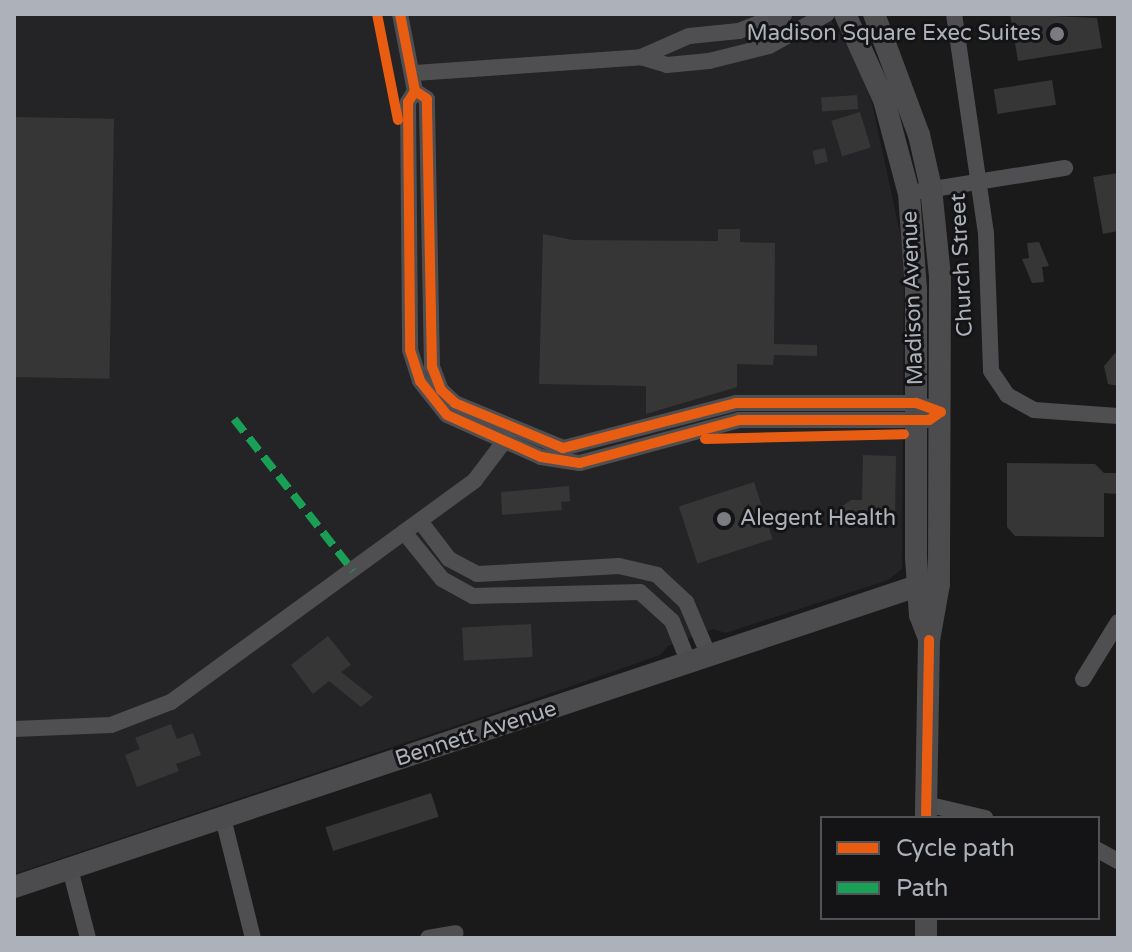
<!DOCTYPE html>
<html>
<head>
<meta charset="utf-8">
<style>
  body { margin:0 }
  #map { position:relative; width:1132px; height:952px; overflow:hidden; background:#1a1a1a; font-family:"Varela Round",sans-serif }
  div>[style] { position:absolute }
  .built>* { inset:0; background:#242426 }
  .building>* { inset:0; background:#363637; transform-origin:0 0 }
  .minor>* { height:16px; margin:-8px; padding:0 8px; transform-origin:8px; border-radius:8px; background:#4f4f52 }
  .major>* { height:22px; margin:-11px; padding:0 11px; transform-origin:11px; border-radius:11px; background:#4c4c4e }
  .quiet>* { height:8px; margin-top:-4px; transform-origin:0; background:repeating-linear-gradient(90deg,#1a9f57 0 16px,transparent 0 24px) }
  .cycleway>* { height:10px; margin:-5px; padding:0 5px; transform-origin:5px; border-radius:5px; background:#e95d12 }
  .dots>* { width:22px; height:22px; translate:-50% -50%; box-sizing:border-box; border:4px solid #141416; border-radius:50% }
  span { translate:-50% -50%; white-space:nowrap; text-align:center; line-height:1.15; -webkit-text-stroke:6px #141416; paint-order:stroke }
  .poi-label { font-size:22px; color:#adb1b9 }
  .right { translate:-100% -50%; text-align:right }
  .left { translate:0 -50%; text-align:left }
  .street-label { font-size:22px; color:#adb1b9 }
  .frame { position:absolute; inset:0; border:16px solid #adb1b9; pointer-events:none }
  .legend { position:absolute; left:820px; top:816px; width:280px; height:104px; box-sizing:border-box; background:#141416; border:2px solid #515357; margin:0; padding:10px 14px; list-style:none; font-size:24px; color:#adb1b9 }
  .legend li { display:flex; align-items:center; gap:16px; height:40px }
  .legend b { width:40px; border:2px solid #515357 }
</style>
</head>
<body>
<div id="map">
  <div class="built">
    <i style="clip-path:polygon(14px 14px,827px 14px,854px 57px,872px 103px,904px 252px,902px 569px,888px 580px,726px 633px,713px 629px,668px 646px,660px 655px,497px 712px,14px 874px)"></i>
  </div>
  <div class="building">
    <i style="clip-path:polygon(1010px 14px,1097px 18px,1102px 48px,1018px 61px)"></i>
    <i style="left:1052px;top:80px;width:25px;height:59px;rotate:81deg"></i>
    <i style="left:857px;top:95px;width:14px;height:36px;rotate:86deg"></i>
    <i style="left:860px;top:112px;width:37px;height:30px;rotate:73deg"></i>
    <i style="left:14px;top:117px;width:100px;height:260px;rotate:1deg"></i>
    <i style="left:825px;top:148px;width:14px;height:13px;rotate:78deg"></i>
    <i style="clip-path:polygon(1118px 173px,1118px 231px,1103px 234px,1093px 177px)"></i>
    <i style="clip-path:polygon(718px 229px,740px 229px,740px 242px,775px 243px,774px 344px,817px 345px,817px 356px,774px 355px,773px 365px,737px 364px,737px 387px,646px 414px,646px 386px,539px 384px,543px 234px,573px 240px,718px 241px)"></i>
    <i style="clip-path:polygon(1039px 242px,1049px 266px,1042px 267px,1044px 282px,1032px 283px,1022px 259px,1029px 258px,1027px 243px)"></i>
    <i style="clip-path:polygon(1115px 353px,1118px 354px,1118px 386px,1108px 384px,1104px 366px)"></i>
    <i style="clip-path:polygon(863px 455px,896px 456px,895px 519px,862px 519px,860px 512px,839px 528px,830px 515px,851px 500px,862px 500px)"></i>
    <i style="clip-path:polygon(1007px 463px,1095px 464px,1104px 473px,1118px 473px,1117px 494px,1104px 493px,1104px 537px,1015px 536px,1007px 527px)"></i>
    <i style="left:754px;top:482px;width:60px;height:79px;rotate:72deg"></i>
    <i style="clip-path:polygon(569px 486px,570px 501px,561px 502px,562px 510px,502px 515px,501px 492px)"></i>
    <i style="left:531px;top:624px;width:33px;height:69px;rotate:87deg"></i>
    <i style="clip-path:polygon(328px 636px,351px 665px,341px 672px,373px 697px,361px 707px,329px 681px,313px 694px,291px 665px)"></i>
    <i style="clip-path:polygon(171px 724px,177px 739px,193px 733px,201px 755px,176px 764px,179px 771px,137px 787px,125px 755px,140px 749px,135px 738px)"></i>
    <i style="left:431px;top:793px;width:25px;height:111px;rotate:72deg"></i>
  </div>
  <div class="minor">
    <i style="left:400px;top:14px;width:78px;rotate:79deg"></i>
    <i style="left:415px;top:91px;width:13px;rotate:122deg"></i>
    <i style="left:408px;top:102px;width:248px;rotate:89.5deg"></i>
    <i style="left:410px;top:350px;width:33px;rotate:72deg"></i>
    <i style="left:420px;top:381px;width:43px;rotate:51.5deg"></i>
    <i style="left:447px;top:415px;width:103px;rotate:24.1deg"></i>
    <i style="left:541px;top:457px;width:39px;rotate:9deg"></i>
    <i style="left:580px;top:463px;width:165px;rotate:-15.1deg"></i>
    <i style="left:739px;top:420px;width:190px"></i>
    <i style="left:929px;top:420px;width:14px;rotate:-34deg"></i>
    <i style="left:941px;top:412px;width:27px;rotate:-160deg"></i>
    <i style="left:916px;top:403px;width:180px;rotate:180deg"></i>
    <i style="left:736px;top:403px;width:179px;rotate:165.4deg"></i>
    <i style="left:563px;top:448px;width:117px;rotate:-157.4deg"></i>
    <i style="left:455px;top:403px;width:19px;rotate:-137deg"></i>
    <i style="left:441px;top:390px;width:25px;rotate:-111deg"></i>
    <i style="left:432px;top:367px;width:268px;rotate:-91.1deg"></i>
    <i style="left:427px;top:99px;width:14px;rotate:-146deg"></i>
    <i style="left:954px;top:14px;width:221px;rotate:81.7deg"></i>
    <i style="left:986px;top:233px;width:138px;rotate:87.9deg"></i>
    <i style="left:991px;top:371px;width:29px;rotate:56deg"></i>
    <i style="left:1007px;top:395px;width:31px;rotate:29deg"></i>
    <i style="left:1034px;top:410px;width:84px;rotate:4.1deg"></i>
    <i style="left:641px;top:57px;width:52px;rotate:-23.6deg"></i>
    <i style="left:689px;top:36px;width:50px;rotate:-5.7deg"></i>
    <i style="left:739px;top:31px;width:46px;rotate:-21.6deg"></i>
    <i style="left:415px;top:73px;width:227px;rotate:-4deg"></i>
    <i style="left:641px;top:57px;width:27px;rotate:17deg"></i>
    <i style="left:667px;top:65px;width:42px;rotate:-5.4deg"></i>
    <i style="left:709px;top:61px;width:62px;rotate:-14deg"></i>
    <i style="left:769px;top:46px;width:66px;rotate:-28.9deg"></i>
    <i style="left:921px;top:191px;width:146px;rotate:-9.1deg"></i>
    <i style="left:420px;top:521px;width:48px;rotate:52.7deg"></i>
    <i style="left:449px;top:559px;width:32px;rotate:28deg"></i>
    <i style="left:477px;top:574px;width:142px;rotate:-3.2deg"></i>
    <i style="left:619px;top:566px;width:39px;rotate:13deg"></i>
    <i style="left:657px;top:575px;width:40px;rotate:43deg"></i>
    <i style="left:686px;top:602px;width:59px;rotate:66.9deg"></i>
    <i style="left:404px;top:532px;width:60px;rotate:51deg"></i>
    <i style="left:442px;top:579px;width:35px;rotate:29deg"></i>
    <i style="left:473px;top:596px;width:167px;rotate:-1.4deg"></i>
    <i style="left:640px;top:592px;width:43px;rotate:42.2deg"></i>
    <i style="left:672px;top:621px;width:45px;rotate:68deg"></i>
    <i style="left:1083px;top:679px;width:67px;rotate:-58.4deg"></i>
    <i style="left:14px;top:729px;width:97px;rotate:-2.4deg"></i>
    <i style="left:111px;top:725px;width:64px;rotate:-21deg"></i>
    <i style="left:171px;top:702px;width:376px;rotate:-36.1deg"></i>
    <i style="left:475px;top:480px;width:56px;rotate:-52.9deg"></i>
    <i style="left:926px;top:804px;width:61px;rotate:13.3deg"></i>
    <i style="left:223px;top:818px;width:124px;rotate:76deg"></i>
    <i style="left:1098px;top:850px;width:23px;rotate:29deg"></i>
    <i style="left:70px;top:869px;width:71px;rotate:75.4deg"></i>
    <i style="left:428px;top:938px;width:28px;rotate:-10deg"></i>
  </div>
  <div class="major">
    <i style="left:845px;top:14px;width:94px;rotate:65.6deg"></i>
    <i style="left:884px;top:100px;width:97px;rotate:75.1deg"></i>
    <i style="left:909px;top:194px;width:95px;rotate:85.8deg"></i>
    <i style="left:916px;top:289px;width:268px;rotate:90deg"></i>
    <i style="left:916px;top:557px;width:58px;rotate:86.1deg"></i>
    <i style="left:920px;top:615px;width:26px;rotate:69deg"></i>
    <i style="left:874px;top:14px;width:129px;rotate:69.6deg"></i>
    <i style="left:919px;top:135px;width:54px;rotate:77.2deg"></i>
    <i style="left:931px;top:188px;width:88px;rotate:84.2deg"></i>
    <i style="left:940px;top:276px;width:308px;rotate:90.2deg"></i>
    <i style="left:939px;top:584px;width:57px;rotate:100.1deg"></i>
    <i style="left:929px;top:640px;width:178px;rotate:91deg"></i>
    <i style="left:779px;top:16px;width:3px;rotate:-45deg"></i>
    <i style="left:14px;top:887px;width:952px;rotate:-18.43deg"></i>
    <i style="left:917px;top:586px;width:22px;rotate:-5deg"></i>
    <i style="left:926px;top:918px;width:20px;rotate:90deg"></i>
  </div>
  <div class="quiet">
    <i style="left:234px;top:419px;width:193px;rotate:51.9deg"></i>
  </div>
  <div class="cycleway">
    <i style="left:377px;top:14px;width:108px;rotate:78.8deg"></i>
    <i style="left:400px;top:14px;width:78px;rotate:79deg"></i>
    <i style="left:415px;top:91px;width:13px;rotate:122deg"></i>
    <i style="left:408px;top:102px;width:248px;rotate:89.5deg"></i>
    <i style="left:410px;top:350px;width:33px;rotate:72deg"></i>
    <i style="left:420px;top:381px;width:43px;rotate:51.5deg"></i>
    <i style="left:447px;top:415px;width:103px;rotate:24.1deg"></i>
    <i style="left:541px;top:457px;width:39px;rotate:9deg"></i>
    <i style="left:580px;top:463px;width:165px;rotate:-15.1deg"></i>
    <i style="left:739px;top:420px;width:190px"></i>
    <i style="left:929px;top:420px;width:14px;rotate:-34deg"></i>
    <i style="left:941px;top:412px;width:27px;rotate:-160deg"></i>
    <i style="left:916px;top:403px;width:180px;rotate:180deg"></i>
    <i style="left:736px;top:403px;width:179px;rotate:165.4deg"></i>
    <i style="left:563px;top:448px;width:117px;rotate:-157.4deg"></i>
    <i style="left:455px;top:403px;width:19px;rotate:-137deg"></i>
    <i style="left:441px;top:390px;width:25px;rotate:-111deg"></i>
    <i style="left:432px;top:367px;width:268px;rotate:-91.1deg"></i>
    <i style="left:427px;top:99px;width:14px;rotate:-146deg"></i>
    <i style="left:705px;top:439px;width:199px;rotate:-1.4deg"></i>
    <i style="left:926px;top:818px;width:178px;rotate:-89deg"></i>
  </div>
  <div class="dots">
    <i style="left:1057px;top:34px;background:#7a7c81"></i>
    <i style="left:724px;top:519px;background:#7a7c81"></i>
  </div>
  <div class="poi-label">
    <span class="right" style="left:1041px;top:34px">Madison Square Exec Suites</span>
    <span class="left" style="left:740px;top:519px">Alegent Health</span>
  </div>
  <div class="street-label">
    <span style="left:962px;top:265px;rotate:-93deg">Church Street</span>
    <span style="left:913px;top:298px;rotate:-92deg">Madison Avenue</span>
    <span style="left:476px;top:734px;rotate:-18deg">Bennett Avenue</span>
  </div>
  <div class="frame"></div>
  <ul class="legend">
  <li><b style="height:10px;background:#e95d12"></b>Cycle path</li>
  <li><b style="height:10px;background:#1a9f57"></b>Path</li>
  </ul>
</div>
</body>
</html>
